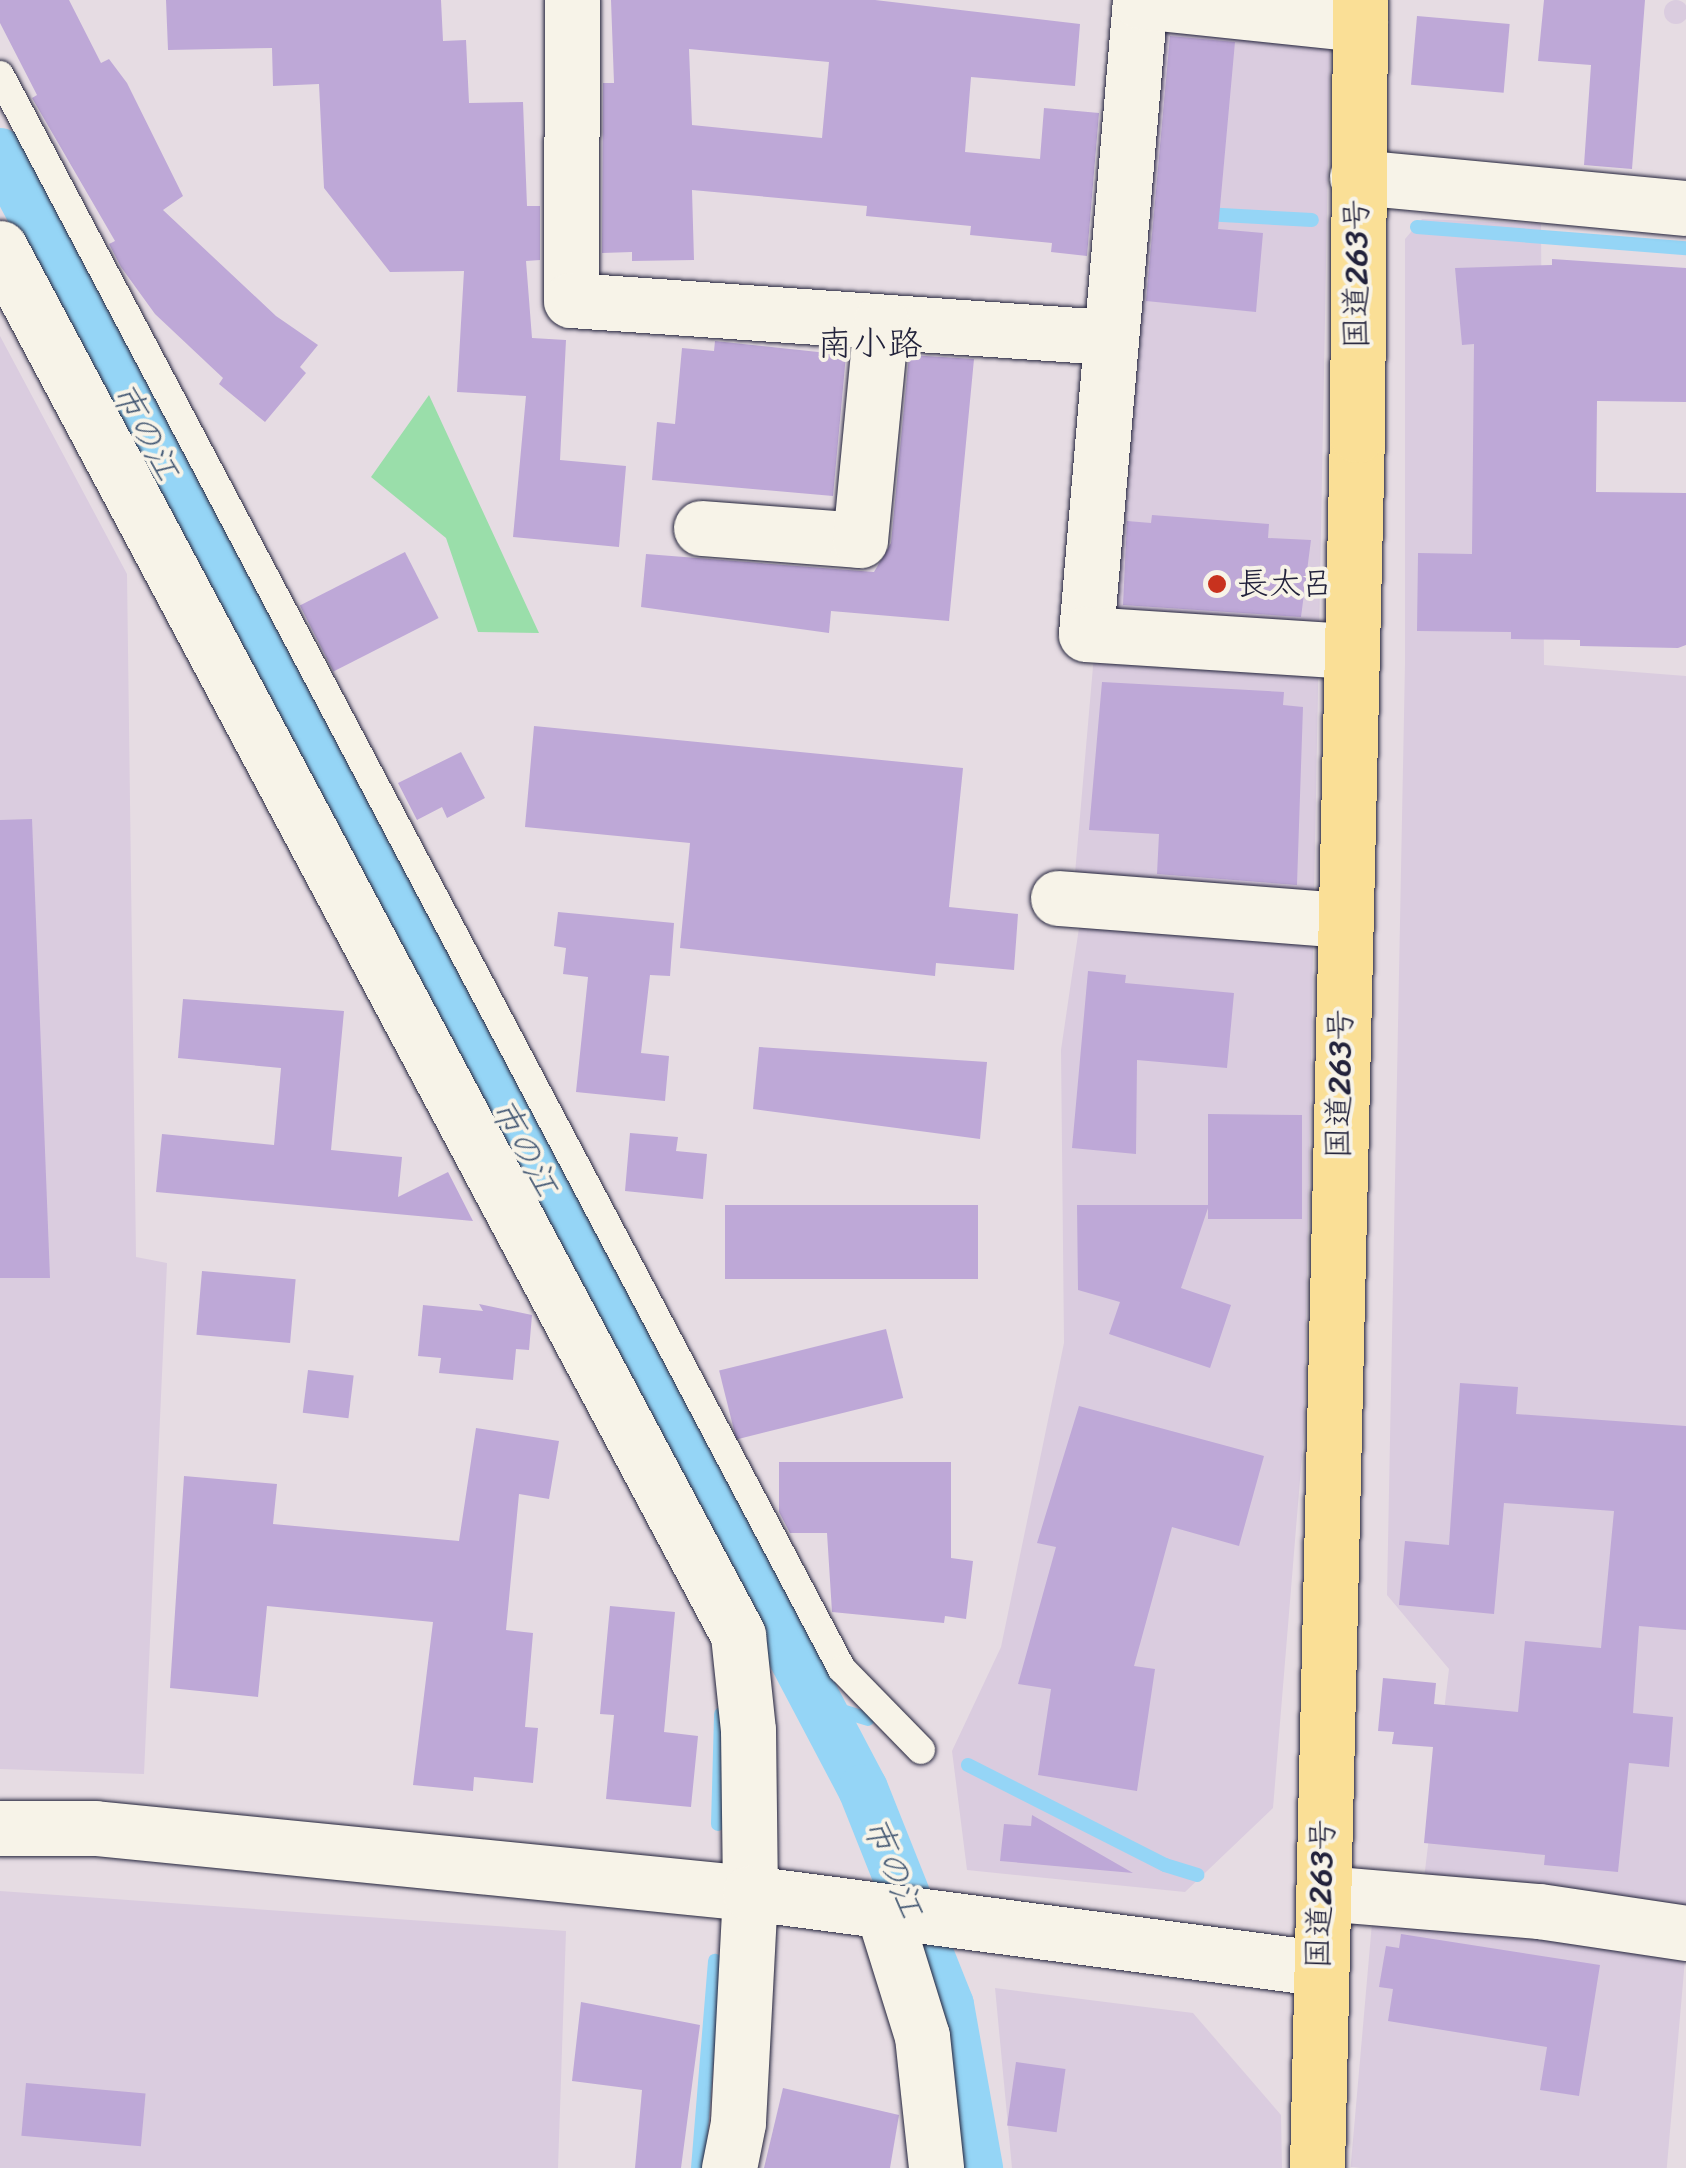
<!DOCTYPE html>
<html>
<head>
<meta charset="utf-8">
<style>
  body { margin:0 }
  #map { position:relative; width:1686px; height:2168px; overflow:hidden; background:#e6dce3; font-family:Sriracha,"Klee One",sans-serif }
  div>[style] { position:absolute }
  .built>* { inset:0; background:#daccdf; transform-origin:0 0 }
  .round { border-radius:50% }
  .green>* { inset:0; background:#9adeaa }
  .stream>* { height:14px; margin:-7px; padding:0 7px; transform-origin:7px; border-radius:7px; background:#95d5f6 }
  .canal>* { height:50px; margin:-25px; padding:0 25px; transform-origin:25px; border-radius:25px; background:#95d5f6 }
  .building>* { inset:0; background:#bea8d7; transform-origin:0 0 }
  .roads { filter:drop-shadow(0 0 2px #22223b) drop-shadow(0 0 2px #22223b) }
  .service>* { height:28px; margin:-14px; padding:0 14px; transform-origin:14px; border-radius:14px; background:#f7f3e8 }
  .minor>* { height:55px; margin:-27.5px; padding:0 27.5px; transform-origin:27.5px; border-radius:27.5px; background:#f7f3e8 }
  .tertiary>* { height:55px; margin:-27.5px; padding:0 27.5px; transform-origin:27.5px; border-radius:27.5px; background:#f7f3e8 }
  .trunk>* { height:55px; margin:-27.5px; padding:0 27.5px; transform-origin:27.5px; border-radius:27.5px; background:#fadf96 }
  .dots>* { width:28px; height:28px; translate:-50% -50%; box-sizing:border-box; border:5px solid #f7f3e8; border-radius:50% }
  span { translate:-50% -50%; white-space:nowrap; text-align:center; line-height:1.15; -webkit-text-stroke:8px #f7f3e8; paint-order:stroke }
  .street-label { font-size:32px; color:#22223b }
  .poi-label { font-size:32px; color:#22223b }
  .left { translate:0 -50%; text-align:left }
  .neighbourhood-label { font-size:35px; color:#22223b }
  .water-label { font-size:35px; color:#445873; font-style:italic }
</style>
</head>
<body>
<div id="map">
  <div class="built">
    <i class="round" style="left:1664px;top:0;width:24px;height:24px"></i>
    <i style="clip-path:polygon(1151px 0,1331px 0,1304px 1431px,1273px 1808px,1185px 1892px,967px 1870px,952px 1751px,1001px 1647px,1064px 1343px,1061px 1050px,1085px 887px,1074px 885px)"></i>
    <i style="clip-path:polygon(1422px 219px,1541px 224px,1544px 665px,1686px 676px,1686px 1919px,1424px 1879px,1449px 1669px,1387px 1595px,1405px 663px,1405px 239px)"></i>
    <i style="clip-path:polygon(0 336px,127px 574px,136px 1257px,167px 1263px,144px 1774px,0 1769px)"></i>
    <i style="clip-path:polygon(0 1891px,566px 1931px,558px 2168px,0 2168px)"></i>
    <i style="left:1372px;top:1923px;width:315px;height:245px;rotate:5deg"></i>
    <i style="clip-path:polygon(995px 1988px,1193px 2013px,1281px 2115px,1282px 2168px,1012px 2168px)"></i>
  </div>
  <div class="green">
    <i style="clip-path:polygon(429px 395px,539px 633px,478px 632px,446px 538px,371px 477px)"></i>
  </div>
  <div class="stream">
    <i style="left:1204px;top:214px;width:108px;rotate:3.2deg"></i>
    <i style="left:1417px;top:227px;width:270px;rotate:4.5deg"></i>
    <i style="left:819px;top:1704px;width:51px;rotate:17deg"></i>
    <i style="left:968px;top:1765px;width:221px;rotate:26.9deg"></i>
    <i style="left:1165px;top:1865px;width:34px;rotate:17deg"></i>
    <i style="left:718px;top:1824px;width:110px;rotate:-88.4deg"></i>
    <i style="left:698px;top:2168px;width:208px;rotate:-85.3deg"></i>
  </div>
  <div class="canal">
    <i style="left:0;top:153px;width:1850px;rotate:62.19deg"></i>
    <i style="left:863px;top:1789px;width:232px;rotate:68.3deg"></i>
    <i style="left:949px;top:2005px;width:166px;rotate:79.9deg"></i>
  </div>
  <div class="building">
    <i style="clip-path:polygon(0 0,69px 0,101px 63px,109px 59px,127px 83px,183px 196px,163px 210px,276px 316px,318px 345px,300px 367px,306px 373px,265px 422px,219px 384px,223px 378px,155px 314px,121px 267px,109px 244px,115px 241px,32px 98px,37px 95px,0 23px)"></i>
    <i style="clip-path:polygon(166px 0,441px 0,443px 41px,466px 40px,469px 103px,523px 102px,527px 206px,540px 206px,540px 260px,526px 261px,532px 338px,566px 340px,560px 460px,626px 466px,619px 547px,513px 537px,526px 396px,457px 392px,464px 271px,390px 272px,324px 188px,319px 84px,273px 86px,272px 48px,168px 50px)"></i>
    <i style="clip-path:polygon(evenodd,611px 0,875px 0,1080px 24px,1075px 86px,971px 77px,965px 152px,1040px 159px,1044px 108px,1099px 113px,1087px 256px,1051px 252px,1052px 243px,970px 235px,971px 226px,866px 216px,867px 206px,692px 190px,694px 260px,632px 261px,632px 252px,602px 253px,603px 83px,614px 83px,611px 0,689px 49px,829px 62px,822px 138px,692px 125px,689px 49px)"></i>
    <i style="clip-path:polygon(1544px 0,1645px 0,1632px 169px,1584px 165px,1591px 65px,1538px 61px)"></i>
    <i style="left:1417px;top:16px;width:93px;height:69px;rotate:5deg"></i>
    <i style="clip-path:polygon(1170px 36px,1235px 42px,1218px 229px,1263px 233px,1256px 312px,1146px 301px)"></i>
    <i style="clip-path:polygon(1552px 259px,1686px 268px,1686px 402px,1597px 401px,1596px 492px,1686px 493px,1686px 645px,1678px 648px,1580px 646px,1580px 640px,1511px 639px,1511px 632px,1417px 631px,1418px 553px,1472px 554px,1474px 344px,1462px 345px,1455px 268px,1552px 265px)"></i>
    <i style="clip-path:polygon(715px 341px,846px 355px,833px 496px,652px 480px,657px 422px,675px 424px,682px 348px,714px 351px)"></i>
    <i style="clip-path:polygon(909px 355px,974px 359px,949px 621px,831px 611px,829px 633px,641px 607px,646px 554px,874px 572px,891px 543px)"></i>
    <i style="clip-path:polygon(1152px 515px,1269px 524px,1268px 538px,1311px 540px,1301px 617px,1123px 605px,1127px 521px,1151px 523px)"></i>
    <i style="left:405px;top:552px;width:74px;height:118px;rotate:63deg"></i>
    <i style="clip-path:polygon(1102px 682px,1284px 692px,1283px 705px,1303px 707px,1297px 885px,1157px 874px,1159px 834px,1089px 830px)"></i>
    <i style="clip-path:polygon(534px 726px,963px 768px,949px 907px,1018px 914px,1014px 970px,936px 963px,935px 976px,680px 948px,690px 843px,525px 827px)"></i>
    <i style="clip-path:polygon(461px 752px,485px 798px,447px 818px,442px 807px,417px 820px,398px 783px)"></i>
    <i style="clip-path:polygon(32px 819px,50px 1278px,0 1278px,0 820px)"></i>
    <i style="clip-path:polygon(558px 912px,674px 923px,670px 976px,650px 975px,641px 1053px,669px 1056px,665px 1101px,576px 1092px,588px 977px,563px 974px,566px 948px,554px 946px)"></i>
    <i style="clip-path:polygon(1088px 971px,1126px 975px,1125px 983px,1234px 993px,1227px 1068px,1137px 1060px,1136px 1154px,1072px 1148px)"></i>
    <i style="clip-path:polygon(183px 999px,344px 1011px,331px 1150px,402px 1157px,398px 1197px,448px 1172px,473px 1221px,156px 1192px,162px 1134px,274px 1145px,281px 1068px,178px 1058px)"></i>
    <i style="clip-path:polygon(759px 1047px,987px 1062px,980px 1139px,753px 1109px)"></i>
    <i style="clip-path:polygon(1208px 1114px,1302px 1115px,1302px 1219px,1208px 1219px,1208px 1208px,1181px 1288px,1231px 1305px,1210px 1368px,1109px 1334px,1120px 1302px,1078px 1290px,1077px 1205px,1208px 1205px)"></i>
    <i style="clip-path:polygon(630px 1133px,678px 1137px,676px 1151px,707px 1154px,703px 1199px,625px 1191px)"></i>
    <i style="left:725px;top:1205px;width:253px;height:74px"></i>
    <i style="left:202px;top:1271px;width:94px;height:64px;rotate:5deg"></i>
    <i style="clip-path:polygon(479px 1304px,532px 1315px,529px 1350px,516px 1349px,513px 1380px,439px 1373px,441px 1358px,418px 1356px,423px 1305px,483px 1311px)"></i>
    <i style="left:886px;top:1329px;width:71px;height:172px;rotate:76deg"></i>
    <i style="left:308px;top:1370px;width:46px;height:43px;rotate:7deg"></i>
    <i style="clip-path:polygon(1460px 1383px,1518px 1387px,1516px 1414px,1686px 1426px,1686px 1630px,1639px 1626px,1633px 1713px,1673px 1717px,1669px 1767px,1629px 1763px,1618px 1872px,1544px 1865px,1545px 1855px,1424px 1843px,1433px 1747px,1392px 1744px,1394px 1732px,1378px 1731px,1383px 1678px,1436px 1683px,1434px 1704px,1518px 1712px,1525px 1641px,1601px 1648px,1614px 1511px,1504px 1503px,1494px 1614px,1399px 1605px,1405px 1541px,1449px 1545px)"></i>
    <i style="clip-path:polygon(1079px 1406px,1264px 1456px,1239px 1546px,1172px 1527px,1134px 1666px,1155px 1669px,1137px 1791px,1038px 1775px,1051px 1689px,1018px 1684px,1056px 1547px,1037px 1543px)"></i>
    <i style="clip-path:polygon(476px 1428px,559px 1441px,549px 1499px,519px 1494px,506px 1630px,533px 1633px,525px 1727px,538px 1728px,533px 1783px,474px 1777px,473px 1791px,413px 1785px,433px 1622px,267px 1606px,258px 1697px,170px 1688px,184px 1476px,277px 1484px,273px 1524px,459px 1541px)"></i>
    <i style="clip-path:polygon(779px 1462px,951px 1462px,951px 1558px,973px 1561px,966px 1619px,945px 1616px,944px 1623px,832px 1612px,827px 1533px,790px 1533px,779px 1512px)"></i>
    <i style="clip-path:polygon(610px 1606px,675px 1612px,664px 1732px,698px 1736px,691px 1807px,606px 1799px,614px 1715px,600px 1714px)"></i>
    <i style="clip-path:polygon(1032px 1815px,1133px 1873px,1000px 1861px,1004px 1824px,1031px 1826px)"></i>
    <i style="clip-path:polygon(1401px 1934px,1600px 1965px,1579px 2096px,1540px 2090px,1547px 2047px,1388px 2021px,1393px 1989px,1379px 1987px,1386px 1946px,1399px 1948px)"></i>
    <i style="clip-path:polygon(581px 2002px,700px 2025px,681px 2168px,635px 2168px,642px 2090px,572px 2081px)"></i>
    <i style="left:1016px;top:2062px;width:50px;height:64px;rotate:8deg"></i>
    <i style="left:26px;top:2083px;width:120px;height:53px;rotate:5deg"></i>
    <i style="clip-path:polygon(783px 2088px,899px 2115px,890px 2168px,764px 2168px)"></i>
  </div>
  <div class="roads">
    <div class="service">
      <i style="left:0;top:75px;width:1803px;rotate:62.16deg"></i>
      <i style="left:842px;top:1669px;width:113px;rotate:45.7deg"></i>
    </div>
    <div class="minor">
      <i style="left:572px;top:0;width:300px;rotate:90.2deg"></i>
      <i style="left:571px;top:300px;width:537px;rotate:3.95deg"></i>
      <i style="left:1140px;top:0;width:636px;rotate:94.87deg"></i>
      <i style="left:1086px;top:634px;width:265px;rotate:3.7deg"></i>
      <i style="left:1140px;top:1px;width:221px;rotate:6deg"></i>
      <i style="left:1357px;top:177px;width:330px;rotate:5.4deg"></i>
      <i style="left:0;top:248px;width:1571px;rotate:61.98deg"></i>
      <i style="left:738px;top:1635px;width:96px;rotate:84deg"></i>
      <i style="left:748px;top:1730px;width:163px;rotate:89.3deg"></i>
      <i style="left:750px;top:1893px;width:230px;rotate:93deg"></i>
      <i style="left:738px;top:2123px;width:46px;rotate:101.3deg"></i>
      <i style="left:701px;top:528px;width:159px;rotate:4.3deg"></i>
      <i style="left:860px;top:540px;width:219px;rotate:-84.5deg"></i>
      <i style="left:1058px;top:898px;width:286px;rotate:4.4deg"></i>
      <i style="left:1323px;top:1893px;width:217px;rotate:4.8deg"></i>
      <i style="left:1539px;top:1911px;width:149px;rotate:8.5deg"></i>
      <i style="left:883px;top:1911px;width:131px;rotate:72.7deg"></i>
      <i style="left:922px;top:2036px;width:133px;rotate:83.9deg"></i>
    </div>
    <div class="tertiary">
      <i style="left:0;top:1828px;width:95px"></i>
      <i style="left:95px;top:1828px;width:658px;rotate:5.67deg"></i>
      <i style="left:750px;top:1893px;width:573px;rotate:7.52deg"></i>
    </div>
    <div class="trunk">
      <i style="left:1317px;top:2168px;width:1733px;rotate:-88.68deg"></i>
      <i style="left:1357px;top:435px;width:435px;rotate:-89.6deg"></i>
    </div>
  </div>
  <div class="dots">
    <i style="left:1217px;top:584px;background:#c8321e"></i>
  </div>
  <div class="street-label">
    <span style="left:1357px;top:274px;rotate:-90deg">国道263号</span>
    <span style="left:1340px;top:1084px;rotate:-89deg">国道263号</span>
    <span style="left:1321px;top:1894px;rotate:-88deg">国道263号</span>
  </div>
  <div class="poi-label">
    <span class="left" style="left:1237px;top:584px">長太呂</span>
  </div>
  <div class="neighbourhood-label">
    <span style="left:870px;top:343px">南小路</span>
  </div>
  <div class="water-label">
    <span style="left:146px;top:431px;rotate:62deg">市の江</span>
    <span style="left:525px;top:1147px;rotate:62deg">市の江</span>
    <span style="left:894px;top:1867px;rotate:68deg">市の江</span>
  </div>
</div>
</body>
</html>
